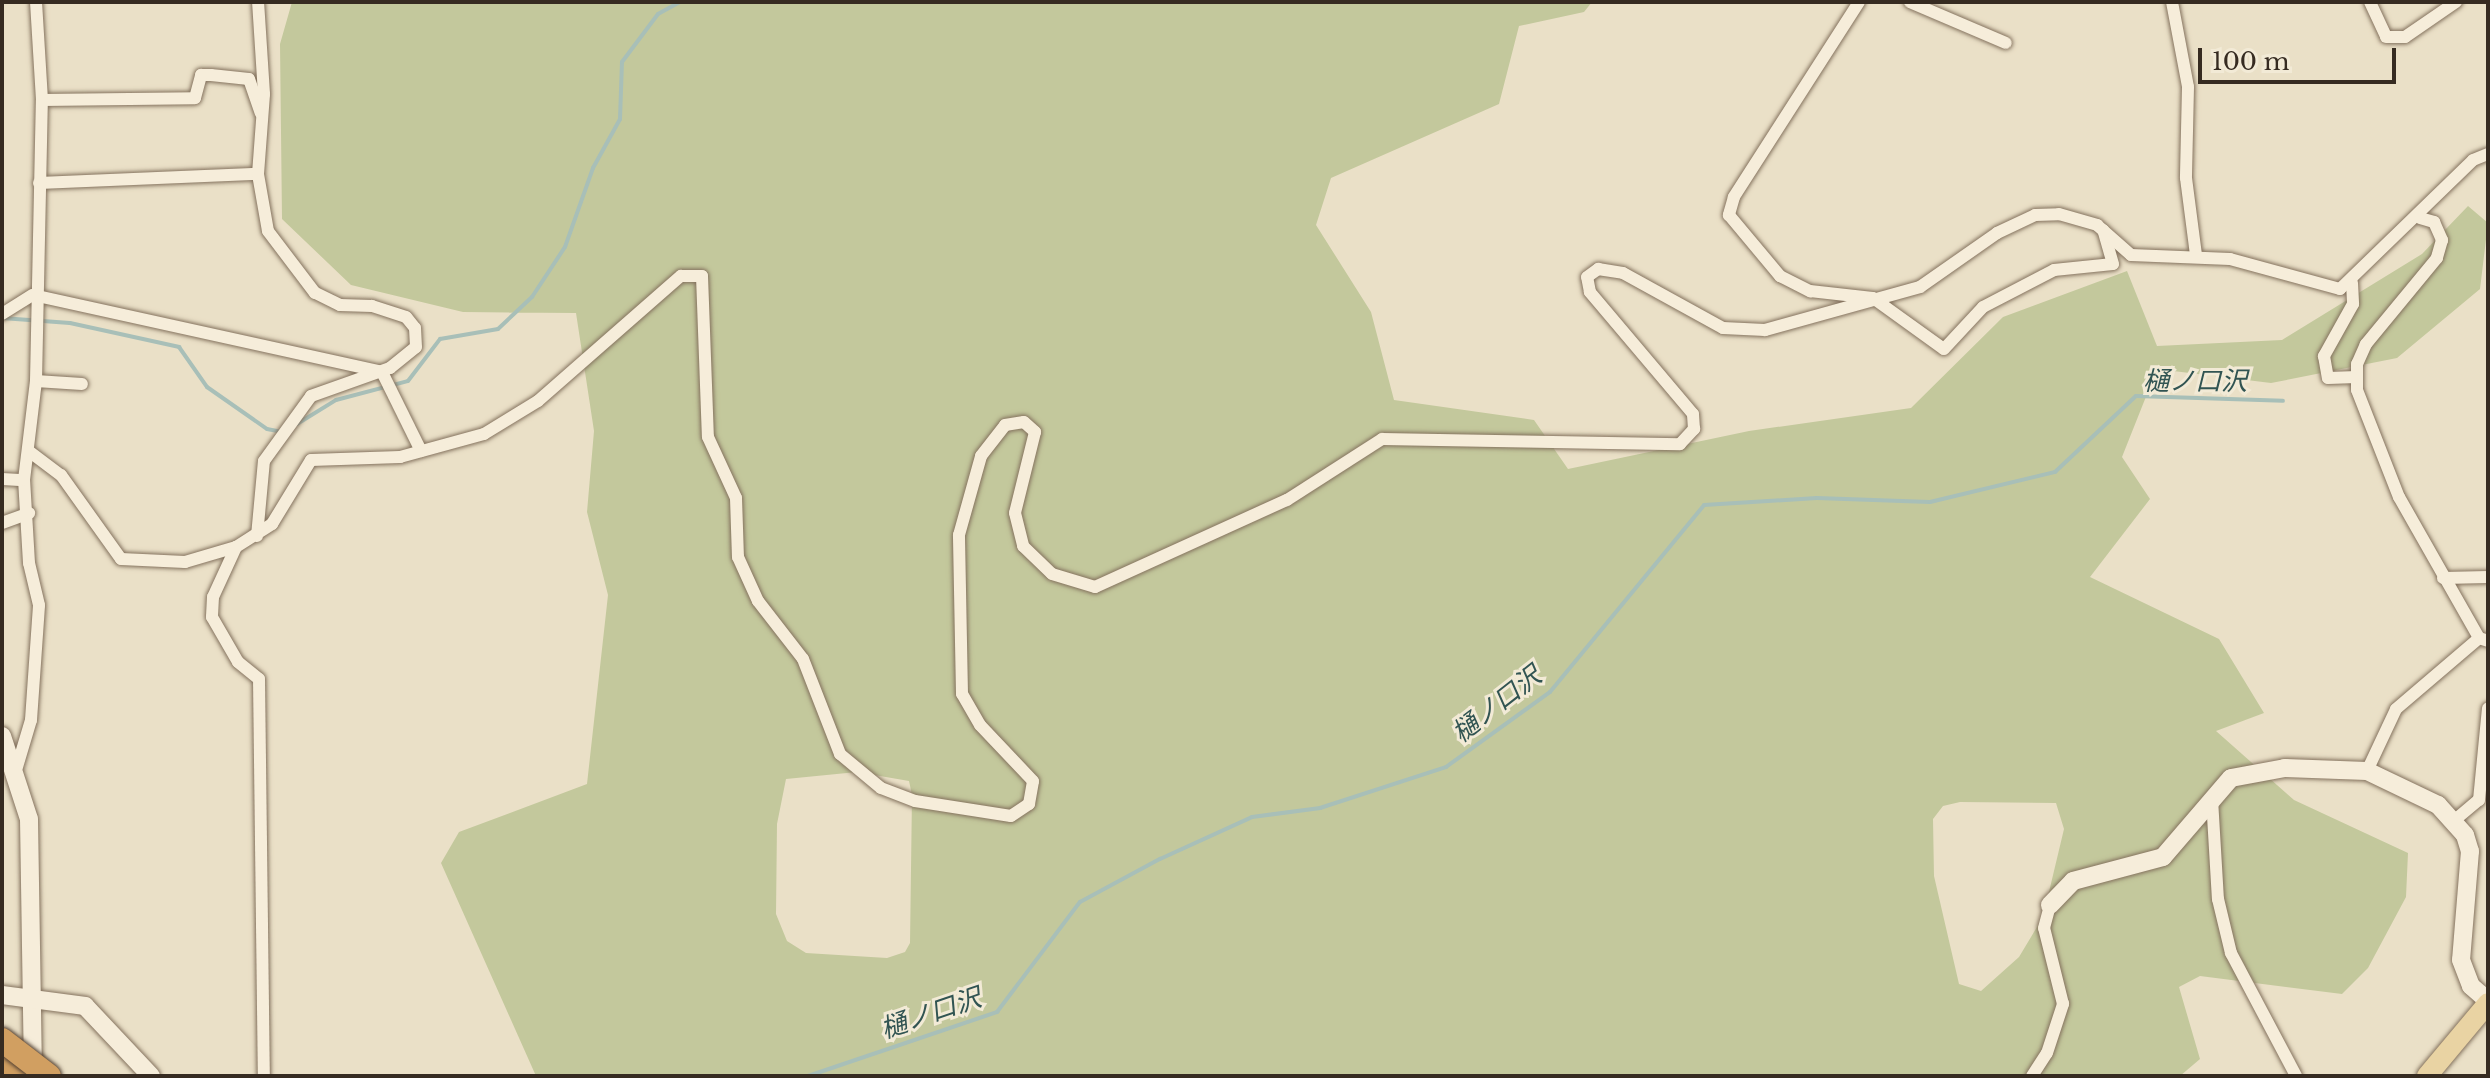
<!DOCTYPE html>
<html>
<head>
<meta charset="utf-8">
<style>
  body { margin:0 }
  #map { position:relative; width:2490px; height:1078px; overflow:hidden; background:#eae0c7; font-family:"Libre Baskerville","Noto Sans JP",serif }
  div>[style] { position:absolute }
  .green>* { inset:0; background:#c3c89c }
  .stream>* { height:4px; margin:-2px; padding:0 2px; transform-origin:2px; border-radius:2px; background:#a8bfb8 }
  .roads { filter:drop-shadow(0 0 2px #84725e) drop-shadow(0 0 2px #84725e) }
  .street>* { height:12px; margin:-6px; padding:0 6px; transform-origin:6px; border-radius:6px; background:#f6edda }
  .secondary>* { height:18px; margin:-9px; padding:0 9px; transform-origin:9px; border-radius:9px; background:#f6edda }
  .primary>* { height:20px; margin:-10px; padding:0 10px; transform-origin:10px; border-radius:10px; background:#e9d3a3 }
  .highway>* { height:24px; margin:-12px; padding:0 12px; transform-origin:12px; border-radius:12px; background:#d19f61 }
  .bridges { filter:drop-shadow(0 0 2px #534132) drop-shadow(0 0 2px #534132) }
  .highway-bridge>* { height:24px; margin:-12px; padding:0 12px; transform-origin:12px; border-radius:12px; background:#d19f61 }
  span { translate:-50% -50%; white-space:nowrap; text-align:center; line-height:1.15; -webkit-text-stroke:6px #f2ead6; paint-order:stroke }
  .water-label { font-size:26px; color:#315452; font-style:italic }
  .frame { position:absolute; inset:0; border:4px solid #362b21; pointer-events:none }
  .scale { position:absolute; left:2198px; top:48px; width:198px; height:36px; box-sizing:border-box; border:4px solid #362b21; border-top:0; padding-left:10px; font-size:24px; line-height:28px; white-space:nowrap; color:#362b21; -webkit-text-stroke:6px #f2ead6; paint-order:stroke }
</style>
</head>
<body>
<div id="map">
  <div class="green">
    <i style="clip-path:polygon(evenodd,292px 2px,1592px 2px,1584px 12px,1519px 26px,1499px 104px,1331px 178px,1316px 225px,1371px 312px,1394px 400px,1534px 420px,1568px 469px,1749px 431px,1911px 408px,2003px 317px,2127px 271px,2157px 346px,2282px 340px,2422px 254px,2468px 206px,2488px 223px,2480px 289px,2397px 358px,2271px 383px,2157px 369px,2122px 457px,2150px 499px,2090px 577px,2219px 639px,2264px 713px,2216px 731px,2294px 800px,2408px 853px,2406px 897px,2368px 968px,2342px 994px,2200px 976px,2179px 987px,2200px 1059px,2180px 1076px,536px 1076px,441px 863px,459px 832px,587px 784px,608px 595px,587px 512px,594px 431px,576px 313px,463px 312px,351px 285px,282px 219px,280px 44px,292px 2px,857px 772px,909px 781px,912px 795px,910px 943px,905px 952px,887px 958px,806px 953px,787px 941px,776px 914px,777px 824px,786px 779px,857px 772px,292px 2px,1960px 802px,2056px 803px,2064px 829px,2043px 917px,2019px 957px,1981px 991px,1959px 984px,1934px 876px,1933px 819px,1943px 806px,1960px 802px)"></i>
  </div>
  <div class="stream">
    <i style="left:2px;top:318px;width:68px;rotate:4.2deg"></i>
    <i style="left:70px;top:323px;width:112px;rotate:12.4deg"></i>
    <i style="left:179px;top:347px;width:49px;rotate:55deg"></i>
    <i style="left:207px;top:387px;width:73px;rotate:35deg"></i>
    <i style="left:267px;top:429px;width:15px;rotate:11deg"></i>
    <i style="left:297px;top:424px;width:46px;rotate:-31.6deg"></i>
    <i style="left:336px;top:400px;width:74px;rotate:-14.8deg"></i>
    <i style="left:408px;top:381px;width:53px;rotate:-52.7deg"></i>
    <i style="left:440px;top:339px;width:59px;rotate:-9.8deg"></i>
    <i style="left:498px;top:329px;width:47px;rotate:-43.3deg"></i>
    <i style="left:532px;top:297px;width:60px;rotate:-56.6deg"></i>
    <i style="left:565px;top:247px;width:84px;rotate:-70.5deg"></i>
    <i style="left:593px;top:168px;width:56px;rotate:-61.1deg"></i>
    <i style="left:620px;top:119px;width:57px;rotate:-88deg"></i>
    <i style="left:622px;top:62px;width:60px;rotate:-53.1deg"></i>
    <i style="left:658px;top:14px;width:25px;rotate:-29deg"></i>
    <i style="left:808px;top:1076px;width:200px;rotate:-18.7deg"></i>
    <i style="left:997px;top:1012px;width:138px;rotate:-53deg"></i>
    <i style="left:1080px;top:902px;width:91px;rotate:-28.3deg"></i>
    <i style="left:1160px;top:859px;width:101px;rotate:-24.5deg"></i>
    <i style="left:1252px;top:817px;width:69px;rotate:-7.5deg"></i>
    <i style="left:1320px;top:808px;width:133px;rotate:-18deg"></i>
    <i style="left:1446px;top:767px;width:128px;rotate:-35.8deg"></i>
    <i style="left:1550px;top:692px;width:242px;rotate:-50.5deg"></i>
    <i style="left:1704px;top:505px;width:113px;rotate:-3.5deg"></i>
    <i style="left:1817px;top:498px;width:113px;rotate:2deg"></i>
    <i style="left:1930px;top:502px;width:129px;rotate:-13.5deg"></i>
    <i style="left:2055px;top:472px;width:111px;rotate:-43.2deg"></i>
    <i style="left:2136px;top:396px;width:147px;rotate:1.9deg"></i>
  </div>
  <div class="roads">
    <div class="street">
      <i style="left:1859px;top:2px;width:232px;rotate:122.7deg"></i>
      <i style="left:1734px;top:197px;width:19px;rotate:106deg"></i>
      <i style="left:1729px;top:215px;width:80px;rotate:50.1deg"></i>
      <i style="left:1780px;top:276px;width:34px;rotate:27deg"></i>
      <i style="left:1810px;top:291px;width:63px;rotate:6.3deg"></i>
      <i style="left:1873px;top:298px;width:87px;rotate:35.7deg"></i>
      <i style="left:1944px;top:349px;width:57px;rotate:-47.1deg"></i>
      <i style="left:1983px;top:307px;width:80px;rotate:-27.5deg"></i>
      <i style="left:2054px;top:270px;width:59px;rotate:-5.8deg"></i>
      <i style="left:2113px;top:264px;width:35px;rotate:-106deg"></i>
      <i style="left:1910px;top:2px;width:104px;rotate:23.1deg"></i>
      <i style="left:2172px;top:2px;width:86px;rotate:79.3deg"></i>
      <i style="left:2188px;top:87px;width:91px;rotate:91.3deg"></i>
      <i style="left:2186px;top:178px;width:78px;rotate:82.6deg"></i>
      <i style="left:2370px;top:2px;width:38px;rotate:65deg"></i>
      <i style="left:2386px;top:37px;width:19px"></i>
      <i style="left:2405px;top:37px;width:62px;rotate:-34.5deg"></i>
      <i style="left:42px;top:100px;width:153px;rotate:-0.7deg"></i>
      <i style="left:195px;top:98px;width:24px;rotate:-75deg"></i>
      <i style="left:201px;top:75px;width:10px"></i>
      <i style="left:211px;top:75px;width:38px;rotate:6deg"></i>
      <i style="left:249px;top:79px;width:36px;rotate:71deg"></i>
      <i style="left:39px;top:183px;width:219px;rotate:-2.4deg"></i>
      <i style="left:2420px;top:218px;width:15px;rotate:16deg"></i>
      <i style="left:2434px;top:222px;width:20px;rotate:66deg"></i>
      <i style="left:2442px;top:240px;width:19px;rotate:106deg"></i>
      <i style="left:2437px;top:258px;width:112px;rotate:129.5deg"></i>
      <i style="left:2366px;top:344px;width:22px;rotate:114deg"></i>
      <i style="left:2357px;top:364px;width:26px;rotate:90deg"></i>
      <i style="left:2357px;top:390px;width:115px;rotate:68.6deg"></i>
      <i style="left:2399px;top:497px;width:162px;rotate:60.4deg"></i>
      <i style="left:2479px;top:638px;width:9px;rotate:18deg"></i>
      <i style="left:2352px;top:283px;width:21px;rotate:87deg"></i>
      <i style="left:2353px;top:304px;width:60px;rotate:119.1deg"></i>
      <i style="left:2324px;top:356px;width:22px;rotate:80deg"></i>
      <i style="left:2328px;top:378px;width:29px;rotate:-2deg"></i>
      <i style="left:2px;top:314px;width:36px;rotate:-32deg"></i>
      <i style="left:33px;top:295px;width:354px;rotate:12.4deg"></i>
      <i style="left:382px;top:372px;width:88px;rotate:63.7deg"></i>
      <i style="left:36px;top:381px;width:46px;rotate:3.7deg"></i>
      <i style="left:30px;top:452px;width:39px;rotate:37deg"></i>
      <i style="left:61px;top:475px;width:103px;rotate:54.5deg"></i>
      <i style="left:121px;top:559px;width:64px;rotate:2.7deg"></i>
      <i style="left:185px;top:562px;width:53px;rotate:-16.4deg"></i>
      <i style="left:236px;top:547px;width:43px;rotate:-32.6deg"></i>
      <i style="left:272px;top:524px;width:75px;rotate:-58.6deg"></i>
      <i style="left:311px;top:460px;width:89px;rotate:-1.9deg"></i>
      <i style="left:400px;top:457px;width:87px;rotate:-15.3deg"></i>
      <i style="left:484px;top:434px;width:63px;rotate:-31.4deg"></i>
      <i style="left:538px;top:401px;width:190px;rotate:-41.2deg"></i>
      <i style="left:681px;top:276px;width:21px"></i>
      <i style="left:702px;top:276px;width:161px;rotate:87.9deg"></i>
      <i style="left:708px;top:437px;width:67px;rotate:65.3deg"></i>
      <i style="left:736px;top:498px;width:59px;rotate:88.1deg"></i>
      <i style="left:738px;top:557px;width:48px;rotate:65.6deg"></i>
      <i style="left:758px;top:601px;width:73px;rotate:52.2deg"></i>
      <i style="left:803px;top:659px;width:102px;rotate:68.7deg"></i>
      <i style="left:840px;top:754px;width:53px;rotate:39.7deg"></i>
      <i style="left:881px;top:788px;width:36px;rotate:21deg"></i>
      <i style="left:915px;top:801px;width:97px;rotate:8.9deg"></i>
      <i style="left:1011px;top:816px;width:22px;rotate:-34deg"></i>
      <i style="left:1029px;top:804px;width:23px;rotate:-80deg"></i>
      <i style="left:1033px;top:781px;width:77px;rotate:-133.4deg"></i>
      <i style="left:980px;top:725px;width:36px;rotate:-120deg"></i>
      <i style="left:962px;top:694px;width:159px;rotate:-91.1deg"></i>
      <i style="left:959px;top:535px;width:82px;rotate:-74.4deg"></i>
      <i style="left:981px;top:456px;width:39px;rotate:-52deg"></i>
      <i style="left:1005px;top:425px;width:19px;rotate:-9deg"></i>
      <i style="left:1024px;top:422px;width:15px;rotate:42deg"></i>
      <i style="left:1035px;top:432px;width:83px;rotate:103.9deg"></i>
      <i style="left:1015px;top:513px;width:34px;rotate:76deg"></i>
      <i style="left:1023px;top:546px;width:40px;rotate:44deg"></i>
      <i style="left:1052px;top:574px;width:45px;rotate:16.8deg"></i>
      <i style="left:1095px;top:587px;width:211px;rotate:-24.4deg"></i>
      <i style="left:1287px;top:500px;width:113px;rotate:-32.7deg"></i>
      <i style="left:1382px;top:439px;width:298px;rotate:1deg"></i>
      <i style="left:1680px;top:444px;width:21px;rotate:-47deg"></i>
      <i style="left:1694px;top:429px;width:15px;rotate:-94deg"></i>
      <i style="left:1693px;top:414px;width:160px;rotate:-130.2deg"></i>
      <i style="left:1590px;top:292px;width:15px;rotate:-101deg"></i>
      <i style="left:1587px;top:277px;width:14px;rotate:-36deg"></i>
      <i style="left:1598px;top:269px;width:25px;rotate:9deg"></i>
      <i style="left:1623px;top:273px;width:114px;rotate:28.8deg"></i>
      <i style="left:1723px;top:328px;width:42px;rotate:2.7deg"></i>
      <i style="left:1765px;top:330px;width:161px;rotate:-15.5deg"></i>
      <i style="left:1920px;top:287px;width:94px;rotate:-35deg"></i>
      <i style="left:1997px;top:233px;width:42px;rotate:-25.3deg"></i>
      <i style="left:2035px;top:215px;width:24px;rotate:-2deg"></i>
      <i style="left:2059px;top:214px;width:40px;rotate:16deg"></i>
      <i style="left:2097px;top:225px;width:45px;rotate:41.4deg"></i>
      <i style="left:2131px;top:255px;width:99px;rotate:2.3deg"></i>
      <i style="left:2230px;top:259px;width:114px;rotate:15.3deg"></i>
      <i style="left:2340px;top:289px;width:185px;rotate:-44.1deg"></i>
      <i style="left:2473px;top:160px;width:16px;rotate:-22deg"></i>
      <i style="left:2px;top:479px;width:22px;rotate:3deg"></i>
      <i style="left:2px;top:523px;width:29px;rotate:-20deg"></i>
      <i style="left:257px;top:536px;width:75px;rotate:-84.7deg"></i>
      <i style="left:264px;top:461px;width:80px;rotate:-54.1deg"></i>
      <i style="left:311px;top:396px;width:84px;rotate:-19.5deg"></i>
      <i style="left:390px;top:368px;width:33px;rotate:-39deg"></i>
      <i style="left:416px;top:347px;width:19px;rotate:-93deg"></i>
      <i style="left:415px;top:328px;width:14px;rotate:-129deg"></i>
      <i style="left:406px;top:317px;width:36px;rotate:-162deg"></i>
      <i style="left:372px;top:306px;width:32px;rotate:-178deg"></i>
      <i style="left:340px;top:305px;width:28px;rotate:-154deg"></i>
      <i style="left:315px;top:293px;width:78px;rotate:-127.2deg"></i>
      <i style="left:268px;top:231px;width:58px;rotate:-100deg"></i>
      <i style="left:258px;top:174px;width:80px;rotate:-85.7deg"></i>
      <i style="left:264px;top:94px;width:92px;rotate:-93.7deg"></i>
      <i style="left:236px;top:547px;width:55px;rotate:114.7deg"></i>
      <i style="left:213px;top:597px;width:20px;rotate:93deg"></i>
      <i style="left:212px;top:617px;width:52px;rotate:60deg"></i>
      <i style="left:238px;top:662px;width:27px;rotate:39deg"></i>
      <i style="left:259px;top:679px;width:397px;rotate:89.3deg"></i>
      <i style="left:2443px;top:578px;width:45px;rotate:-1.3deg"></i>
      <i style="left:17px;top:767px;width:49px;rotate:-73.4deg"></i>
      <i style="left:31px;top:720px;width:115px;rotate:-86deg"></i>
      <i style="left:39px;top:605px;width:43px;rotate:-103.4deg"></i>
      <i style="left:29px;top:563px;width:83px;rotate:-93.4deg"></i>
      <i style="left:24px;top:480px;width:100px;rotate:-83.1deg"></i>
      <i style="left:36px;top:381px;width:281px;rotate:-88.8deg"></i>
      <i style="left:42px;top:100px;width:98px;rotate:-93.5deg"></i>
      <i style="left:2367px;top:771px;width:68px;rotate:-64.9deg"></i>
      <i style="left:2396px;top:709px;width:109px;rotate:-40.5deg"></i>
      <i style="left:2212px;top:799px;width:100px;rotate:86.6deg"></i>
      <i style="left:2218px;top:899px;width:56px;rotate:76.5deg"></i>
      <i style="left:2231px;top:953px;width:139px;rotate:62.1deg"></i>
      <i style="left:2456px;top:819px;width:30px;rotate:-40deg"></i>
      <i style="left:2479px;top:800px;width:92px;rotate:-84.4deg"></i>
      <i style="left:2032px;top:1076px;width:27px;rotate:-57deg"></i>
      <i style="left:2047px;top:1053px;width:52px;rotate:-71.9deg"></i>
      <i style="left:2063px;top:1004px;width:78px;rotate:-104deg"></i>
      <i style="left:2044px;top:928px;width:24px;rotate:-75deg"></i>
    </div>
    <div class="secondary">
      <i style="left:2px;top:736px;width:87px;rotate:72deg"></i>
      <i style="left:29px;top:819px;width:253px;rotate:89.1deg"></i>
      <i style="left:2050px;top:905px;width:33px;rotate:-46deg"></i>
      <i style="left:2073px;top:881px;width:93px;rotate:-14.9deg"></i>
      <i style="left:2163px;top:857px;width:104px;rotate:-49.3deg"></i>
      <i style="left:2231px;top:778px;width:55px;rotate:-10.5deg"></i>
      <i style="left:2285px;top:768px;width:82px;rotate:2.1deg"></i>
      <i style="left:2367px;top:771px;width:79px;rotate:25.6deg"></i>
      <i style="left:2438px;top:805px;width:40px;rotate:48deg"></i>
      <i style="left:2465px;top:835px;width:17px;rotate:73deg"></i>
      <i style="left:2470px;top:851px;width:109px;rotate:94.7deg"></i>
      <i style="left:2461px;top:960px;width:28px;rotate:69deg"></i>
      <i style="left:2471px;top:986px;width:23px;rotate:41deg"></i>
      <i style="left:2px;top:995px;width:84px;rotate:7.5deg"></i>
      <i style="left:85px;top:1006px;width:96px;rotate:46.7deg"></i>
    </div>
    <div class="primary">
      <i style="left:2427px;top:1076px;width:95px;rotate:-50.1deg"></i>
    </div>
    <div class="highway">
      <i style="left:2px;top:1065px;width:18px;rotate:38deg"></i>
    </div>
  </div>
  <div class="bridges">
    <div class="highway-bridge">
      <i style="left:2px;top:1040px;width:59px;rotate:37.5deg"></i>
    </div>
  </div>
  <div class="water-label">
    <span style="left:2195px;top:382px">樋ノ口沢</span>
    <span style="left:1497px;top:705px;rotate:-38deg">樋ノ口沢</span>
    <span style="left:931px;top:1014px;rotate:-19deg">樋ノ口沢</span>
  </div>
  <div class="frame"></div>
  <div class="scale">100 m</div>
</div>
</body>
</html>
